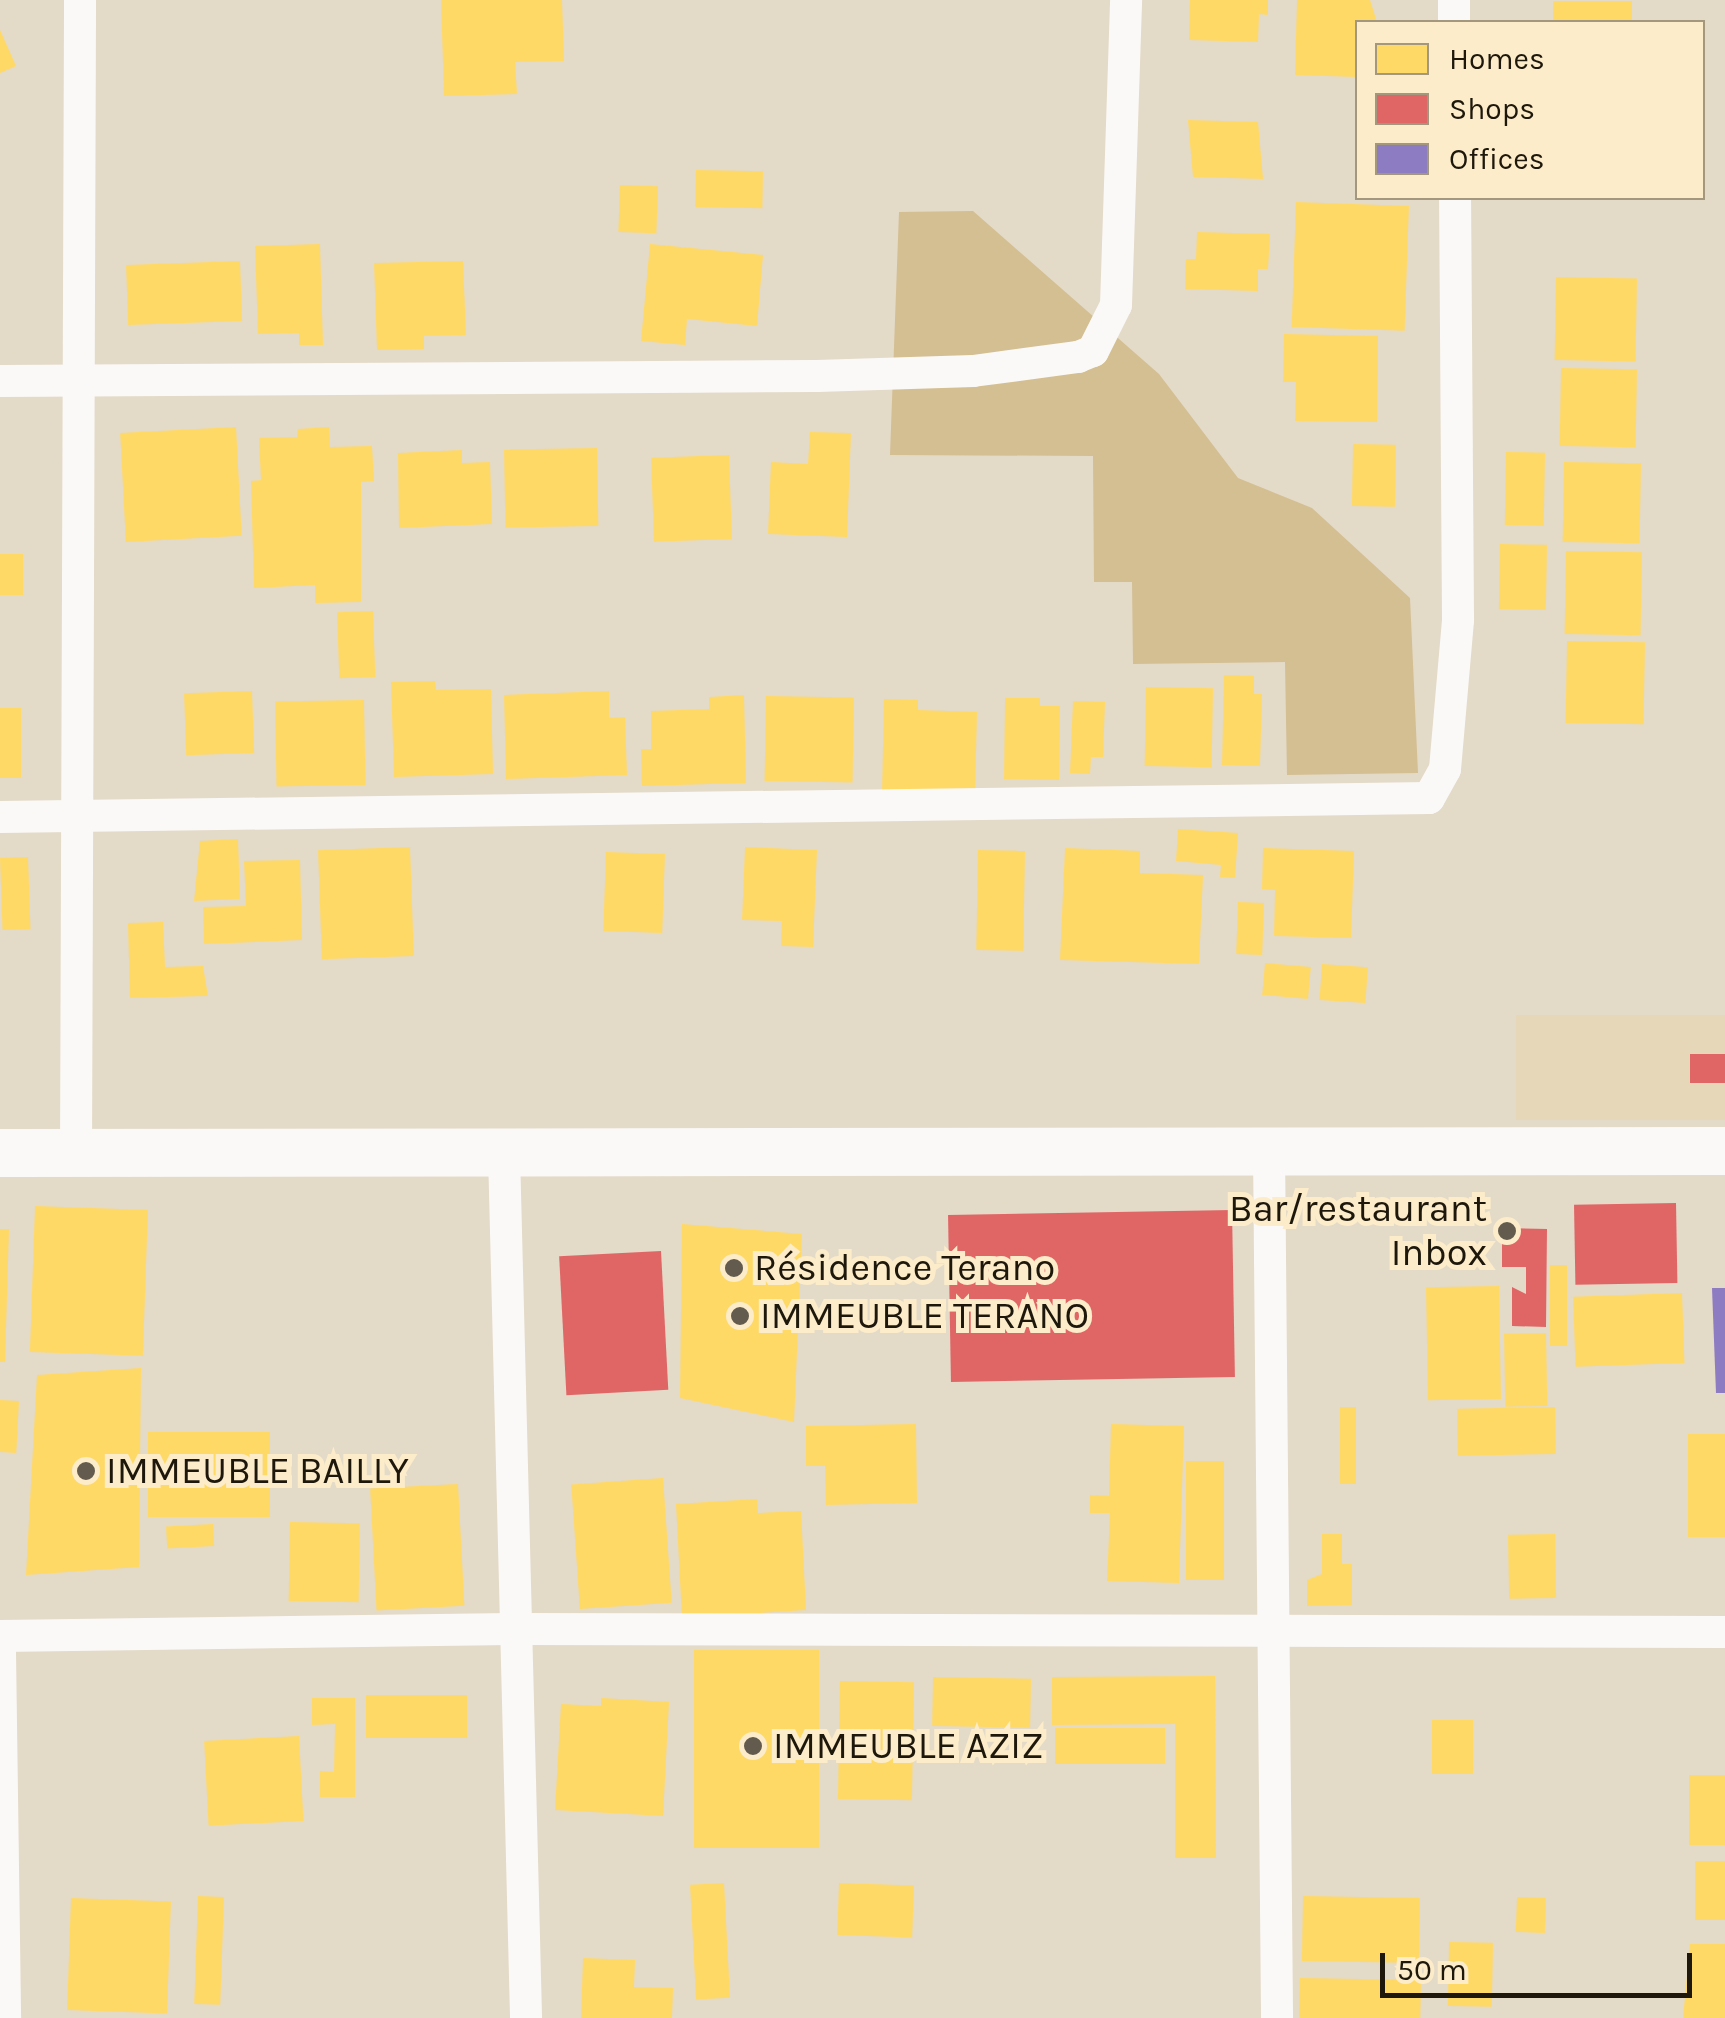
<!DOCTYPE html>
<html>
<head>
<meta charset="utf-8">
<style>
  body { margin:0 }
  #map { position:relative; width:1725px; height:2018px; overflow:hidden; background:#e3dac8; font-family:Karla,sans-serif }
  div>[style] { position:absolute }
  .built>* { inset:0; background:#e5d7b8; transform-origin:0 0 }
  .green>* { inset:0; background:#d4bf93 }
  .homes>* { inset:0; background:#ffd966; transform-origin:0 0 }
  .shops>* { inset:0; background:#e06666; transform-origin:0 0 }
  .offices>* { inset:0; background:#8e7cc3 }
  .street>* { height:32px; margin:-16px; padding:0 16px; transform-origin:16px; border-radius:16px; background:#fbf9f7 }
  .secondary>* { height:48px; margin:-24px; padding:0 24px; transform-origin:24px; border-radius:24px; background:#fbf9f7 }
  .dots>* { width:28px; height:28px; translate:-50% -50%; box-sizing:border-box; border:5px solid #fcecca; border-radius:50% }
  span { translate:-50% -50%; white-space:nowrap; text-align:center; line-height:1.15; -webkit-text-stroke:10px #fcecca; paint-order:stroke }
  .poi-label { font-size:38px; color:#1e180c }
  .right { translate:-100% -50%; text-align:right }
  .left { translate:0 -50%; text-align:left }
  .legend { position:absolute; left:1355px; top:20px; width:350px; height:180px; box-sizing:border-box; background:#fcecca; border:2px solid #a3977e; margin:0; padding:12px 18px; list-style:none; font-size:30px; color:#1e180c }
  .legend li { display:flex; align-items:center; gap:20px; height:50px }
  .legend b { width:50px; border:2px solid #a3977e }
  .scale { position:absolute; left:1380px; top:1953px; width:312px; height:45px; box-sizing:border-box; border:5px solid #1e180c; border-top:0; padding-left:12px; font-size:30px; line-height:35px; white-space:nowrap; color:#1e180c; -webkit-text-stroke:8px #fcecca; paint-order:stroke }
</style>
</head>
<body>
<div id="map">
  <div class="built">
    <i style="left:1725px;top:1015px;width:105px;height:209px;rotate:90deg"></i>
  </div>
  <div class="green">
    <i style="clip-path:polygon(973px 211px,1159px 374px,1238px 478px,1312px 508px,1410px 598px,1418px 773px,1287px 775px,1285px 662px,1133px 664px,1132px 582px,1094px 582px,1093px 456px,890px 455px,899px 212px)"></i>
  </div>
  <div class="homes">
    <i style="clip-path:polygon(441px 0,562px 0,564px 61px,515px 62px,517px 94px,444px 96px)"></i>
    <i style="clip-path:polygon(1190px 0,1268px 0,1268px 15px,1259px 14px,1258px 42px,1189px 40px)"></i>
    <i style="clip-path:polygon(1297px 0,1370px 0,1377px 22px,1358px 22px,1358px 77px,1295px 75px)"></i>
    <i style="left:1553px;top:1px;width:79px;height:21px"></i>
    <i style="clip-path:polygon(0 30px,16px 66px,0 73px)"></i>
    <i style="clip-path:polygon(1188px 120px,1258px 122px,1263px 179px,1193px 177px)"></i>
    <i style="left:696px;top:170px;width:67px;height:37px;rotate:1deg"></i>
    <i style="left:620px;top:185px;width:38px;height:47px;rotate:2deg"></i>
    <i style="left:1296px;top:202px;width:113px;height:125px;rotate:2deg"></i>
    <i style="clip-path:polygon(1197px 232px,1270px 234px,1268px 269px,1258px 269px,1258px 291px,1185px 289px,1186px 259px,1196px 259px)"></i>
    <i style="clip-path:polygon(320px 244px,323px 345px,299px 345px,299px 333px,258px 334px,255px 246px)"></i>
    <i style="clip-path:polygon(650px 244px,763px 255px,757px 326px,687px 319px,685px 345px,641px 341px)"></i>
    <i style="left:240px;top:261px;width:60px;height:114px;rotate:88deg"></i>
    <i style="clip-path:polygon(463px 261px,466px 335px,424px 336px,424px 349px,377px 350px,374px 263px)"></i>
    <i style="left:1556px;top:277px;width:81px;height:83px;rotate:1deg"></i>
    <i style="clip-path:polygon(1284px 334px,1378px 336px,1377px 422px,1295px 421px,1296px 382px,1283px 382px)"></i>
    <i style="left:1561px;top:368px;width:76px;height:78px;rotate:1deg"></i>
    <i style="left:236px;top:427px;width:109px;height:116px;rotate:87deg"></i>
    <i style="clip-path:polygon(329px 427px,330px 447px,372px 446px,374px 481px,361px 482px,361px 602px,315px 603px,315px 585px,254px 588px,251px 481px,261px 480px,259px 438px,297px 437px,298px 429px)"></i>
    <i style="clip-path:polygon(810px 432px,851px 433px,847px 537px,768px 534px,771px 462px,808px 464px)"></i>
    <i style="left:1353px;top:444px;width:43px;height:62px;rotate:1deg"></i>
    <i style="left:597px;top:448px;width:78px;height:93px;rotate:89deg"></i>
    <i style="clip-path:polygon(462px 450px,462px 463px,490px 462px,492px 524px,399px 528px,398px 453px)"></i>
    <i style="left:1506px;top:452px;width:39px;height:73px;rotate:1deg"></i>
    <i style="left:729px;top:455px;width:84px;height:78px;rotate:88deg"></i>
    <i style="left:1564px;top:462px;width:77px;height:80px;rotate:1deg"></i>
    <i style="left:1500px;top:544px;width:47px;height:65px;rotate:1deg"></i>
    <i style="left:1566px;top:551px;width:76px;height:83px;rotate:1deg"></i>
    <i style="left:23px;top:554px;width:41px;height:23px;rotate:90deg"></i>
    <i style="left:373px;top:611px;width:66px;height:36px;rotate:88deg"></i>
    <i style="left:1567px;top:641px;width:78px;height:82px;rotate:1deg"></i>
    <i style="clip-path:polygon(1224px 675px,1254px 676px,1254px 694px,1262px 694px,1260px 766px,1222px 765px)"></i>
    <i style="clip-path:polygon(435px 681px,436px 690px,491px 689px,493px 774px,394px 777px,391px 682px)"></i>
    <i style="left:1146px;top:687px;width:67px;height:79px;rotate:1deg"></i>
    <i style="left:252px;top:691px;width:62px;height:68px;rotate:88deg"></i>
    <i style="clip-path:polygon(609px 691px,609px 718px,625px 717px,627px 775px,506px 779px,504px 695px)"></i>
    <i style="clip-path:polygon(744px 695px,746px 783px,642px 786px,641px 749px,651px 749px,651px 711px,709px 709px,709px 697px)"></i>
    <i style="left:766px;top:696px;width:88px;height:85px;rotate:1deg"></i>
    <i style="clip-path:polygon(1005px 698px,1040px 698px,1040px 706px,1060px 706px,1059px 780px,1004px 779px)"></i>
    <i style="clip-path:polygon(884px 699px,918px 700px,918px 710px,977px 712px,975px 795px,882px 793px)"></i>
    <i style="left:364px;top:700px;width:85px;height:89px;rotate:89deg"></i>
    <i style="clip-path:polygon(1073px 701px,1105px 702px,1103px 757px,1091px 757px,1090px 774px,1070px 773px)"></i>
    <i style="left:0;top:708px;width:21px;height:70px"></i>
    <i style="clip-path:polygon(1178px 829px,1238px 833px,1235px 878px,1220px 877px,1221px 865px,1176px 861px)"></i>
    <i style="clip-path:polygon(238px 839px,240px 899px,194px 901px,200px 841px)"></i>
    <i style="left:410px;top:847px;width:109px;height:92px;rotate:88deg"></i>
    <i style="clip-path:polygon(745px 847px,817px 850px,813px 947px,781px 946px,782px 921px,742px 920px)"></i>
    <i style="clip-path:polygon(1065px 848px,1140px 851px,1140px 873px,1203px 875px,1199px 964px,1060px 960px)"></i>
    <i style="clip-path:polygon(1263px 848px,1354px 851px,1351px 938px,1274px 936px,1275px 890px,1262px 889px)"></i>
    <i style="left:978px;top:850px;width:47px;height:100px;rotate:1deg"></i>
    <i style="left:606px;top:852px;width:59px;height:79px;rotate:2deg"></i>
    <i style="left:28px;top:857px;width:72px;height:28px;rotate:88deg"></i>
    <i style="clip-path:polygon(300px 860px,302px 940px,204px 944px,203px 907px,246px 906px,244px 861px)"></i>
    <i style="left:1238px;top:902px;width:26px;height:52px;rotate:2deg"></i>
    <i style="clip-path:polygon(163px 922px,165px 967px,203px 966px,208px 996px,130px 998px,128px 923px)"></i>
    <i style="left:1265px;top:963px;width:46px;height:32px;rotate:5deg"></i>
    <i style="left:1322px;top:964px;width:46px;height:36px;rotate:4deg"></i>
    <i style="left:35px;top:1206px;width:113px;height:146px;rotate:2deg"></i>
    <i style="clip-path:polygon(682px 1224px,802px 1234px,794px 1422px,680px 1398px)"></i>
    <i style="clip-path:polygon(0 1229px,9px 1229px,5px 1362px,0 1362px)"></i>
    <i style="left:1550px;top:1265px;width:17px;height:81px"></i>
    <i style="left:1499px;top:1286px;width:113px;height:73px;rotate:89deg"></i>
    <i style="left:1682px;top:1293px;width:70px;height:109px;rotate:88deg"></i>
    <i style="left:1546px;top:1333px;width:73px;height:42px;rotate:89deg"></i>
    <i style="clip-path:polygon(141px 1368px,139px 1567px,26px 1575px,37px 1375px)"></i>
    <i style="left:0;top:1400px;width:19px;height:52px;rotate:3deg"></i>
    <i style="left:1340px;top:1407px;width:16px;height:77px"></i>
    <i style="left:1555px;top:1407px;width:47px;height:98px;rotate:89deg"></i>
    <i style="clip-path:polygon(916px 1424px,917px 1503px,826px 1505px,825px 1466px,806px 1466px,806px 1426px)"></i>
    <i style="clip-path:polygon(1111px 1424px,1184px 1426px,1179px 1583px,1107px 1581px,1110px 1513px,1090px 1513px,1090px 1495px,1109px 1496px)"></i>
    <i style="left:148px;top:1432px;width:122px;height:85px"></i>
    <i style="left:1688px;top:1434px;width:37px;height:103px"></i>
    <i style="left:1186px;top:1461px;width:38px;height:119px"></i>
    <i style="left:663px;top:1478px;width:125px;height:92px;rotate:86deg"></i>
    <i style="left:458px;top:1484px;width:122px;height:88px;rotate:87deg"></i>
    <i style="clip-path:polygon(757px 1499px,758px 1513px,801px 1511px,806px 1610px,682px 1618px,676px 1504px)"></i>
    <i style="left:290px;top:1522px;width:70px;height:79px;rotate:1deg"></i>
    <i style="left:213px;top:1524px;width:22px;height:47px;rotate:87deg"></i>
    <i style="clip-path:polygon(1322px 1534px,1342px 1534px,1342px 1564px,1352px 1564px,1352px 1605px,1307px 1606px,1307px 1580px,1322px 1574px)"></i>
    <i style="left:1555px;top:1534px;width:64px;height:47px;rotate:89deg"></i>
    <i style="left:819px;top:1650px;width:198px;height:125px;rotate:90deg"></i>
    <i style="clip-path:polygon(1215px 1676px,1216px 1858px,1175px 1858px,1175px 1724px,1052px 1725px,1052px 1677px)"></i>
    <i style="left:933px;top:1677px;width:98px;height:49px;rotate:1deg"></i>
    <i style="left:840px;top:1681px;width:74px;height:118px;rotate:1deg"></i>
    <i style="left:467px;top:1695px;width:43px;height:101px;rotate:90deg"></i>
    <i style="clip-path:polygon(312px 1698px,355px 1698px,355px 1797px,320px 1797px,320px 1771px,334px 1772px,335px 1724px,312px 1725px)"></i>
    <i style="clip-path:polygon(601px 1698px,669px 1702px,663px 1816px,555px 1810px,561px 1704px,601px 1706px)"></i>
    <i style="left:1432px;top:1720px;width:41px;height:54px"></i>
    <i style="left:1165px;top:1728px;width:36px;height:110px;rotate:90deg"></i>
    <i style="left:299px;top:1736px;width:85px;height:95px;rotate:87deg"></i>
    <i style="left:1725px;top:1775px;width:70px;height:36px;rotate:90deg"></i>
    <i style="left:1725px;top:1861px;width:59px;height:30px;rotate:90deg"></i>
    <i style="left:724px;top:1883px;width:115px;height:34px;rotate:87deg"></i>
    <i style="left:839px;top:1883px;width:75px;height:52px;rotate:2deg"></i>
    <i style="left:198px;top:1896px;width:26px;height:108px;rotate:2deg"></i>
    <i style="left:1303px;top:1896px;width:117px;height:65px;rotate:1deg"></i>
    <i style="left:1517px;top:1897px;width:29px;height:35px;rotate:2deg"></i>
    <i style="left:71px;top:1898px;width:100px;height:112px;rotate:2deg"></i>
    <i style="left:1449px;top:1942px;width:44px;height:64px;rotate:1deg"></i>
    <i style="clip-path:polygon(1690px 1944px,1725px 1944px,1725px 2018px,1683px 2018px)"></i>
    <i style="clip-path:polygon(583px 1958px,635px 1960px,634px 1987px,673px 1988px,672px 2018px,581px 2018px)"></i>
    <i style="left:1300px;top:1978px;width:121px;height:40px;rotate:1deg"></i>
  </div>
  <div class="shops">
    <i style="left:1725px;top:1054px;width:29px;height:35px;rotate:90deg"></i>
    <i style="left:1676px;top:1203px;width:80px;height:102px;rotate:89deg"></i>
    <i style="left:1232px;top:1210px;width:167px;height:284px;rotate:89deg"></i>
    <i style="clip-path:polygon(1502px 1228px,1547px 1229px,1546px 1327px,1512px 1326px,1512px 1287px,1526px 1294px,1526px 1267px,1502px 1267px)"></i>
    <i style="left:661px;top:1251px;width:139px;height:102px;rotate:87deg"></i>
  </div>
  <div class="offices">
    <i style="clip-path:polygon(1712px 1288px,1725px 1288px,1725px 1393px,1716px 1393px)"></i>
  </div>
  <div class="street">
    <i style="left:1454px;top:0;width:22px;rotate:90deg"></i>
    <i style="left:0;top:381px;width:817px;rotate:-0.35deg"></i>
    <i style="left:817px;top:376px;width:156px;rotate:-1.8deg"></i>
    <i style="left:973px;top:371px;width:106px;rotate:-7.6deg"></i>
    <i style="left:1078px;top:357px;width:16px;rotate:-22deg"></i>
    <i style="left:1093px;top:351px;width:51px;rotate:-63.4deg"></i>
    <i style="left:1116px;top:305px;width:305px;rotate:-88.1deg"></i>
    <i style="left:0;top:817px;width:1429px;rotate:-0.76deg"></i>
    <i style="left:1429px;top:798px;width:33px;rotate:-61deg"></i>
    <i style="left:1445px;top:769px;width:150px;rotate:-85deg"></i>
    <i style="left:1458px;top:620px;width:422px;rotate:-90.4deg"></i>
    <i style="left:1269px;top:1149px;width:869px;rotate:89.47deg"></i>
    <i style="left:504px;top:1153px;width:865px;rotate:88.54deg"></i>
    <i style="left:76px;top:1155px;width:1155px;rotate:-89.8deg"></i>
    <i style="left:0;top:1636px;width:513px;rotate:-0.78deg"></i>
    <i style="left:513px;top:1629px;width:1212px;rotate:0.14deg"></i>
    <i style="left:0;top:1652px;width:366px;rotate:89.2deg"></i>
  </div>
  <div class="secondary">
    <i style="left:0;top:1153px;width:1725px;rotate:-0.07deg"></i>
  </div>
  <div class="dots">
    <i style="left:1507px;top:1231px;background:#635c4e"></i>
    <i style="left:734px;top:1268px;background:#635c4e"></i>
    <i style="left:740px;top:1316px;background:#635c4e"></i>
    <i style="left:86px;top:1471px;background:#635c4e"></i>
    <i style="left:753px;top:1746px;background:#635c4e"></i>
  </div>
  <div class="poi-label">
    <span class="right" style="left:1487px;top:1231px">Bar/restaurant<br>Inbox</span>
    <span class="left" style="left:754px;top:1268px">Résidence Terano</span>
    <span class="left" style="left:760px;top:1316px">IMMEUBLE TERANO</span>
    <span class="left" style="left:106px;top:1471px">IMMEUBLE BAILLY</span>
    <span class="left" style="left:773px;top:1746px">IMMEUBLE AZIZ</span>
  </div>
  <ul class="legend">
  <li><b style="height:28px;background:#ffd966"></b>Homes</li>
  <li><b style="height:28px;background:#e06666"></b>Shops</li>
  <li><b style="height:28px;background:#8e7cc3"></b>Offices</li>
  </ul>
  <div class="scale">50 m</div>
</div>
</body>
</html>
